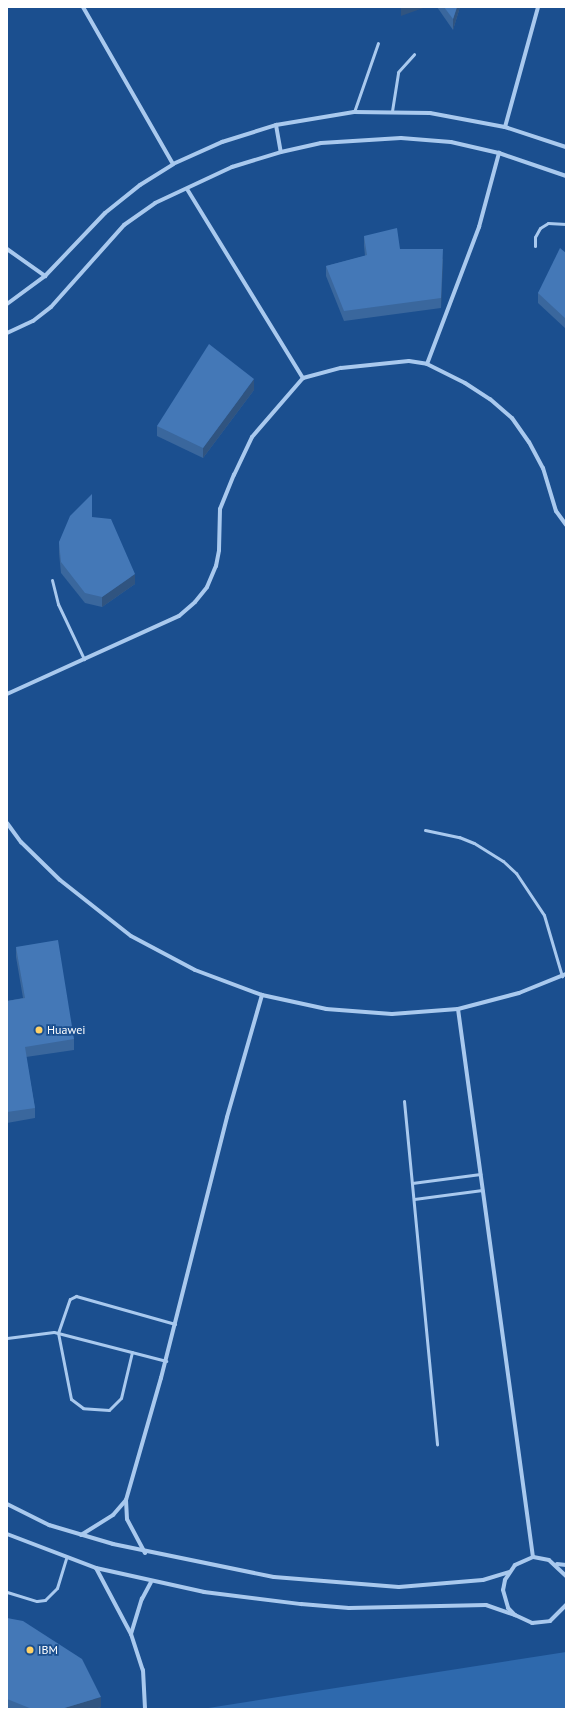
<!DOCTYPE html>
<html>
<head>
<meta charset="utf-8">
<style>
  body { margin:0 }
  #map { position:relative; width:573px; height:1716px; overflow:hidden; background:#1b4f8f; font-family:"PT Sans",sans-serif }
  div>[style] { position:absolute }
  .green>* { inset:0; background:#2e69ad }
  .service>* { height:3px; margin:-1.5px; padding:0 1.5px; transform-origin:1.5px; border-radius:1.5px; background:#a9c9ee }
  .minor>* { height:4px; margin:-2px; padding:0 2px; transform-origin:2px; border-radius:2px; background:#a9c9ee }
  .wall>* { inset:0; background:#3a679d }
  .shaded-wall>* { inset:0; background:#305480 }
  .building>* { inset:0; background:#4478b7 }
  .dots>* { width:11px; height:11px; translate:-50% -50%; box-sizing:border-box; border:2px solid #1b4f8f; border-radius:50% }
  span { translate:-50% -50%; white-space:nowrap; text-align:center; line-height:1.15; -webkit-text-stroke:3.5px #1b4f8f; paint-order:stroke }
  .poi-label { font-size:12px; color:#fff }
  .left { translate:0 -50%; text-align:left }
  .frame { position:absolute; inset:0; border:8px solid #fff; pointer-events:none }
</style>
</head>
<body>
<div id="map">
  <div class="green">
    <i style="clip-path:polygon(566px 1652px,566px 1709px,202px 1709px)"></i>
  </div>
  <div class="service">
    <i style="left:392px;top:111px;width:39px;rotate:-81deg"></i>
    <i style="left:398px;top:72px;width:24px;rotate:-48deg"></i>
    <i style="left:354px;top:112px;width:73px;rotate:-70.8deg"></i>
    <i style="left:535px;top:246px;width:9px;rotate:-90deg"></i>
    <i style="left:535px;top:237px;width:10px;rotate:-61deg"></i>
    <i style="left:540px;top:228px;width:9px;rotate:-32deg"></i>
    <i style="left:548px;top:223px;width:18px;rotate:3deg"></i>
    <i style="left:52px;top:580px;width:25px;rotate:76deg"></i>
    <i style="left:58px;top:604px;width:61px;rotate:64.7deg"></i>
    <i style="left:425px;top:830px;width:35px;rotate:12deg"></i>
    <i style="left:459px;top:837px;width:16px;rotate:22deg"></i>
    <i style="left:474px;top:843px;width:34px;rotate:32deg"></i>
    <i style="left:503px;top:861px;width:18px;rotate:43deg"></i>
    <i style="left:516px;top:873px;width:50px;rotate:56.3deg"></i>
    <i style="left:544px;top:915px;width:64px;rotate:73.6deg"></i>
    <i style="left:404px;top:1101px;width:345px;rotate:84.5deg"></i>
    <i style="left:412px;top:1183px;width:69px;rotate:-7.5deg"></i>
    <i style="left:414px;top:1199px;width:69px;rotate:-7.5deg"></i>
    <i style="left:7px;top:1338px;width:47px;rotate:-7.3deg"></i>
    <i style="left:54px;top:1332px;width:116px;rotate:14.5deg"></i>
    <i style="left:132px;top:1352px;width:47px;rotate:103.4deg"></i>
    <i style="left:121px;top:1398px;width:17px;rotate:135deg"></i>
    <i style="left:109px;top:1410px;width:26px;rotate:-176deg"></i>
    <i style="left:83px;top:1408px;width:15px;rotate:-143deg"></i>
    <i style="left:71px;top:1399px;width:67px;rotate:-101.1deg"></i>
    <i style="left:58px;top:1333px;width:36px;rotate:-71deg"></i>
    <i style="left:70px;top:1299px;width:7px;rotate:-27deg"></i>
    <i style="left:76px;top:1296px;width:103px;rotate:15.8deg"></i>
    <i style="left:7px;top:1592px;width:31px;rotate:17deg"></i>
    <i style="left:37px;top:1601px;width:8px;rotate:-7deg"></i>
    <i style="left:45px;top:1600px;width:17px;rotate:-45deg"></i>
    <i style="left:57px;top:1588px;width:31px;rotate:-73deg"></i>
  </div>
  <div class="minor">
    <i style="left:83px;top:7px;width:181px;rotate:60.2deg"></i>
    <i style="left:276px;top:125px;width:27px;rotate:80deg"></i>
    <i style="left:505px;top:127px;width:124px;rotate:-74.6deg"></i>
    <i style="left:187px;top:189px;width:222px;rotate:58.5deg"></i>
    <i style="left:7px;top:249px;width:47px;rotate:35.4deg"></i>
    <i style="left:7px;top:304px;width:47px;rotate:-36.4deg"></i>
    <i style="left:45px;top:276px;width:87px;rotate:-46.4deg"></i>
    <i style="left:105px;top:213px;width:45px;rotate:-38.7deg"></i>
    <i style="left:140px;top:185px;width:39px;rotate:-32deg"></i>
    <i style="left:173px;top:164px;width:54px;rotate:-24.2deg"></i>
    <i style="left:222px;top:142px;width:57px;rotate:-17.5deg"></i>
    <i style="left:276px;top:125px;width:79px;rotate:-9.5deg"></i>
    <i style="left:354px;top:112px;width:76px;rotate:0.8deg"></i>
    <i style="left:430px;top:113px;width:76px;rotate:10.6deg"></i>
    <i style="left:505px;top:127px;width:64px;rotate:18.2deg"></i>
    <i style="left:7px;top:333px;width:29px;rotate:-25deg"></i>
    <i style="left:33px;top:321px;width:23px;rotate:-38deg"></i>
    <i style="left:51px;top:307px;width:110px;rotate:-48.3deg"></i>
    <i style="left:124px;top:225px;width:38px;rotate:-35deg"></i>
    <i style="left:155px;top:203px;width:85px;rotate:-25.1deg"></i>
    <i style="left:232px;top:167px;width:51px;rotate:-17deg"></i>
    <i style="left:281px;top:152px;width:41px;rotate:-12.7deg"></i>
    <i style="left:321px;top:143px;width:80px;rotate:-3.6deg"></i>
    <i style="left:401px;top:138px;width:50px;rotate:4.6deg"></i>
    <i style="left:451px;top:142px;width:49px;rotate:12.9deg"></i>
    <i style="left:499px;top:153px;width:71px;rotate:18.9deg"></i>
    <i style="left:427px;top:364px;width:147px;rotate:-69.2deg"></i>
    <i style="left:479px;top:227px;width:77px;rotate:-74.9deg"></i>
    <i style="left:7px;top:694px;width:189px;rotate:-24.4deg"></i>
    <i style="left:179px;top:616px;width:21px;rotate:-41deg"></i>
    <i style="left:195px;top:602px;width:19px;rotate:-51deg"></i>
    <i style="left:207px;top:587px;width:23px;rotate:-67deg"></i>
    <i style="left:216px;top:566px;width:16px;rotate:-79deg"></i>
    <i style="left:219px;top:550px;width:41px;rotate:-88.6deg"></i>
    <i style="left:220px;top:509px;width:37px;rotate:-68deg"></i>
    <i style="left:234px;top:475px;width:42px;rotate:-64.7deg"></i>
    <i style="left:252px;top:437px;width:78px;rotate:-49.2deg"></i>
    <i style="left:303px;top:378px;width:39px;rotate:-15deg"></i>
    <i style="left:341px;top:368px;width:68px;rotate:-5.9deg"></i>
    <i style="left:409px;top:361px;width:18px;rotate:9deg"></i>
    <i style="left:427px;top:364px;width:42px;rotate:26.6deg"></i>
    <i style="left:465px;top:383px;width:30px;rotate:33deg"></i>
    <i style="left:490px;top:399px;width:29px;rotate:41deg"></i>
    <i style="left:512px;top:418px;width:29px;rotate:55deg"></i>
    <i style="left:529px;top:442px;width:30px;rotate:62deg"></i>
    <i style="left:543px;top:468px;width:45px;rotate:73.2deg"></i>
    <i style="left:556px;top:511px;width:17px;rotate:54deg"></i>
    <i style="left:7px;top:823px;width:24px;rotate:54deg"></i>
    <i style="left:21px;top:842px;width:54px;rotate:44.3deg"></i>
    <i style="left:60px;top:880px;width:90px;rotate:38.3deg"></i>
    <i style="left:131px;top:936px;width:72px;rotate:28deg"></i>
    <i style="left:195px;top:970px;width:72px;rotate:20.5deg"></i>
    <i style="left:262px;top:995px;width:66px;rotate:12.3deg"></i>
    <i style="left:326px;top:1009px;width:66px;rotate:4.3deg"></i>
    <i style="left:392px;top:1014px;width:66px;rotate:-4.3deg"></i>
    <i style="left:458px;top:1009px;width:63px;rotate:-14.7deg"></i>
    <i style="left:519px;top:993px;width:51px;rotate:-22deg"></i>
    <i style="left:458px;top:1009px;width:553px;rotate:82.21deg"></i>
    <i style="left:7px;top:1504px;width:47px;rotate:26.6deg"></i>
    <i style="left:49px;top:1525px;width:67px;rotate:16.5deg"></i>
    <i style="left:113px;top:1544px;width:164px;rotate:11.6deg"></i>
    <i style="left:274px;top:1577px;width:125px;rotate:4.6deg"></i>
    <i style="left:399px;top:1587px;width:84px;rotate:-4.8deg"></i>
    <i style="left:483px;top:1580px;width:27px;rotate:-17deg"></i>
    <i style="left:7px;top:1534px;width:95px;rotate:20.9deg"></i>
    <i style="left:96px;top:1568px;width:111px;rotate:12.5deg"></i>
    <i style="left:204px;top:1592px;width:98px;rotate:7.1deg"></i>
    <i style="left:301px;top:1604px;width:48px;rotate:4.8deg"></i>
    <i style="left:349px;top:1608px;width:137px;rotate:-1.3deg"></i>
    <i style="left:486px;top:1605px;width:31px;rotate:19deg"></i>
    <i style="left:81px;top:1535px;width:38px;rotate:-32deg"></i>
    <i style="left:113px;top:1515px;width:20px;rotate:-49deg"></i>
    <i style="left:145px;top:1553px;width:38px;rotate:-118deg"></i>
    <i style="left:127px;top:1519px;width:19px;rotate:-93deg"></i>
    <i style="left:126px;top:1500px;width:127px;rotate:-74deg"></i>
    <i style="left:161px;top:1378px;width:269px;rotate:-75.8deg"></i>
    <i style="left:227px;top:1117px;width:127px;rotate:-74deg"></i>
    <i style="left:557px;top:1564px;width:9px;rotate:6deg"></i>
    <i style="left:96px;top:1568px;width:75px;rotate:62.1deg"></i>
    <i style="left:131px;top:1634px;width:38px;rotate:72deg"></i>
    <i style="left:143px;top:1670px;width:39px;rotate:87deg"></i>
    <i style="left:566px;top:1576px;width:23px;rotate:-137deg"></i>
    <i style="left:549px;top:1560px;width:16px;rotate:-169deg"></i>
    <i style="left:533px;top:1557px;width:20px;rotate:156deg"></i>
    <i style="left:515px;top:1565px;width:18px;rotate:124deg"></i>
    <i style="left:505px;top:1580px;width:10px;rotate:101deg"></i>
    <i style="left:503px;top:1590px;width:19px;rotate:74deg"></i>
    <i style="left:508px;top:1608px;width:10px;rotate:45deg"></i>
    <i style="left:515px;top:1615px;width:19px;rotate:25deg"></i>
    <i style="left:532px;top:1623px;width:18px;rotate:-6deg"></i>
    <i style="left:550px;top:1621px;width:23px;rotate:-45deg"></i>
    <i style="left:131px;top:1634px;width:37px;rotate:-73deg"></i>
    <i style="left:142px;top:1599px;width:19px;rotate:-62deg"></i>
  </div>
  <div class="wall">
    <i style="clip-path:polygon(437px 7px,460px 7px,453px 30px)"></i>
    <i style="clip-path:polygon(364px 236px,400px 249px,443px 259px,441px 308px,344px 321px,326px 276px,326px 266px,365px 256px,364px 246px)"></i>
    <i style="clip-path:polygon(566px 253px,566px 329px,538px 303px,538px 293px)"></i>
    <i style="clip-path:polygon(254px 390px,203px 458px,157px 436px,157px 426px)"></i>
    <i style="clip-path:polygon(92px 517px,135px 584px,102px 607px,85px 603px,61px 573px,59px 553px,59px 542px)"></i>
    <i style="clip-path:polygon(16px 947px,74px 1039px,74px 1050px,26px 1057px,35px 1108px,35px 1118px,7px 1123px,7px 1001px,23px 998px,16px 957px)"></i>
    <i style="clip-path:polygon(7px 1618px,101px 1707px,95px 1709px,7px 1709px)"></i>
  </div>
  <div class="shaded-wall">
    <i style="clip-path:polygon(401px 7px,426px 7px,401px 16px)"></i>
    <i style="clip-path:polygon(457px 7px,460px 7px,453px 30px,453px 19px)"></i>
    <i style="clip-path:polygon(443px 249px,443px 259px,441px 308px,441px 298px)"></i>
    <i style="clip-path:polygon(254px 379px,254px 390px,203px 458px,203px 448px)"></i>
    <i style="clip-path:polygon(135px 574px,135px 584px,102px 607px,102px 597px)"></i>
    <i style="clip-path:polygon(101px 1697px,101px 1707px,95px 1709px,61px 1709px)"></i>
  </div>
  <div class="building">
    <i style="clip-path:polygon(444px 7px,457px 7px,453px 19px)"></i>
    <i style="clip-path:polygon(397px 228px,400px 249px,443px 249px,441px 298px,344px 311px,326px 266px,367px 255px,364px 236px)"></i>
    <i style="clip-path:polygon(560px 248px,566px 253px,566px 319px,538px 293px)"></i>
    <i style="clip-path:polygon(209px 344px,254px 379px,203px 448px,157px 426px)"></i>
    <i style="clip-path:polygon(92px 494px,92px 517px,111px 519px,135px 574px,102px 597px,85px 593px,61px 562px,59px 542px,70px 516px)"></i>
    <i style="clip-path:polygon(58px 940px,74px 1039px,25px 1047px,35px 1108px,7px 1112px,7px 1001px,25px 998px,16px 947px)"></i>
    <i style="clip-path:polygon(7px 1618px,23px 1621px,82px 1659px,101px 1697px,61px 1709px,32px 1709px,7px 1699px)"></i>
  </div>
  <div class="dots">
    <i style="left:39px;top:1030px;background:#ffd166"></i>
    <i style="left:30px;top:1650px;background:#ffd166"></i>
  </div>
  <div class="poi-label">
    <span class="left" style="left:47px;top:1030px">Huawei</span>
    <span class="left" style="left:38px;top:1650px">IBM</span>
  </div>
  <div class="frame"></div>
</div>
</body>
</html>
